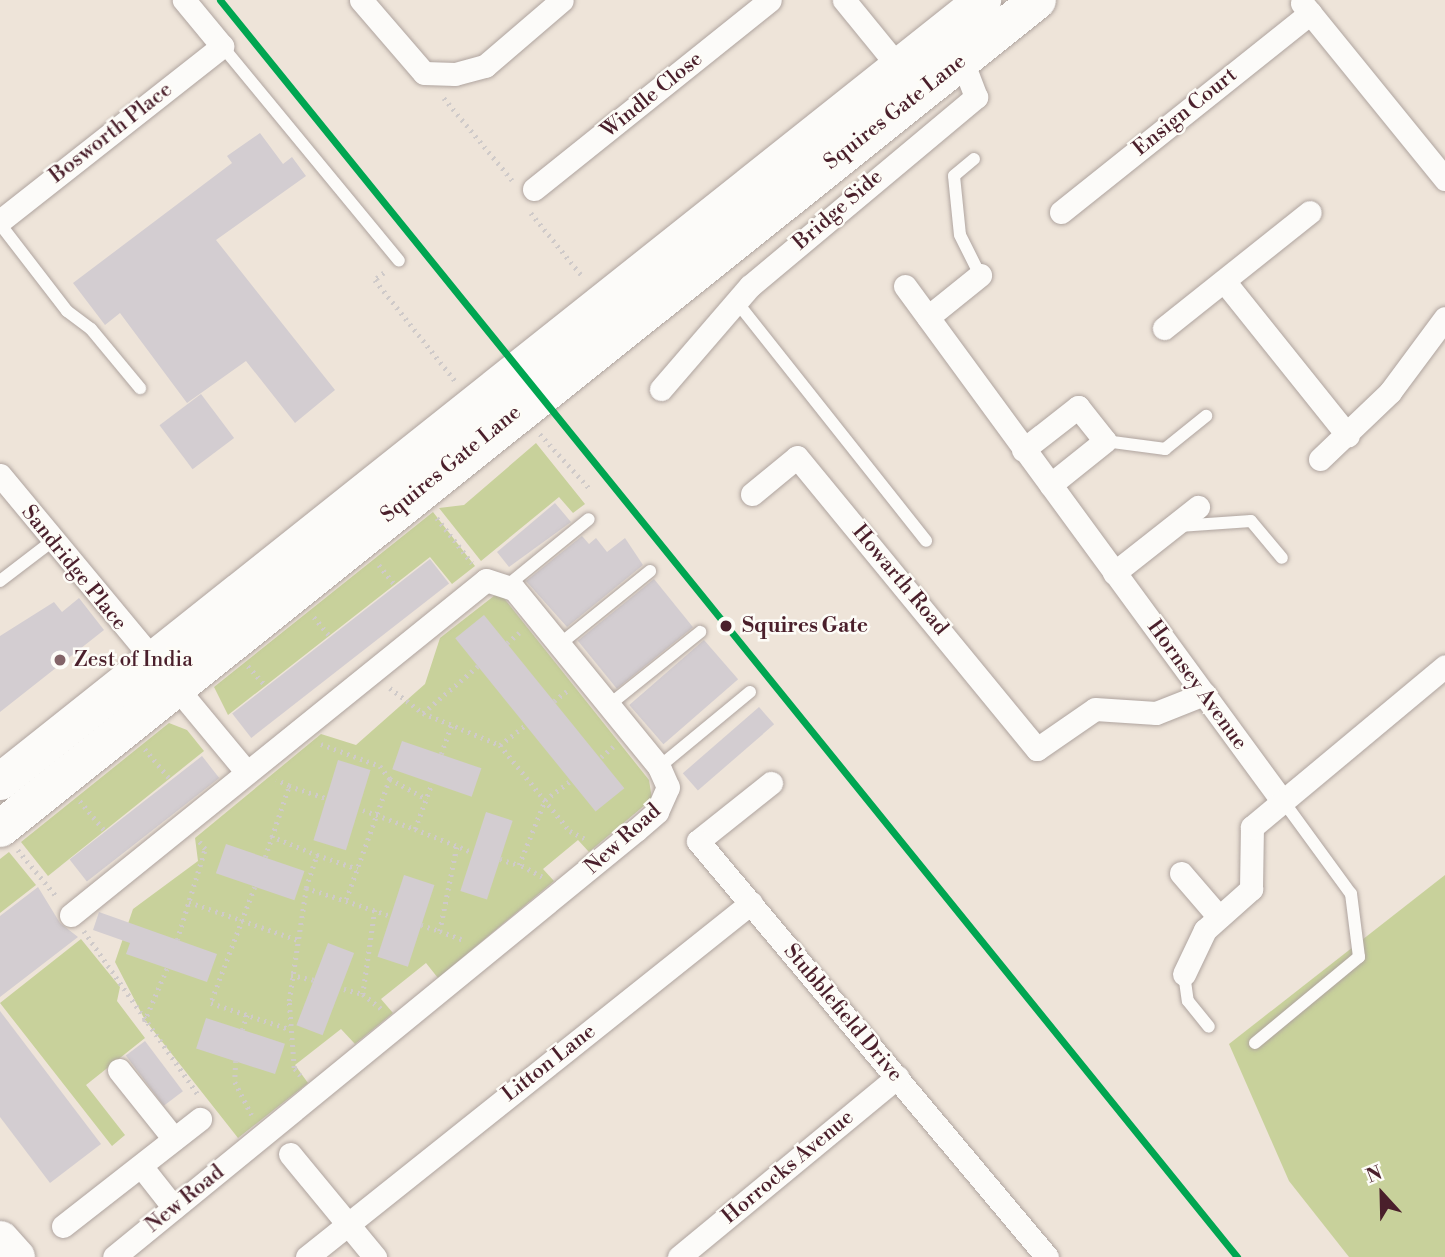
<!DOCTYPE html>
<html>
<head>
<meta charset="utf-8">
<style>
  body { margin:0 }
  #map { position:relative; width:1445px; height:1257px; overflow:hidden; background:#eee4d9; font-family:"Libre Bodoni",serif }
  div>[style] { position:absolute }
  .green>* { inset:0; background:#c8d19b }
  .building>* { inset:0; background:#d3cdd1; transform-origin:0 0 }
  .path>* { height:4.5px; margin-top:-2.25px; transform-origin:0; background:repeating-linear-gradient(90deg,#cfcac9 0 2px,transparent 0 7px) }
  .roads { filter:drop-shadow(0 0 2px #afa49f) drop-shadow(0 0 2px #afa49f) }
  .service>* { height:12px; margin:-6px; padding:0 6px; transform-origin:6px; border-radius:6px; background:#fcfbf9 }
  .minor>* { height:23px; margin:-11.5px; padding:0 11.5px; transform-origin:11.5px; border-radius:11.5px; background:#fcfbf9 }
  .primary>* { height:37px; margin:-18.5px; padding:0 18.5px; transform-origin:18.5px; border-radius:18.5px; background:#fcfbf9 }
  .rail-1>* { height:7px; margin:-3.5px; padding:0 3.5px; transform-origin:3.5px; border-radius:3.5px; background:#00a651 }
  .dots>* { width:19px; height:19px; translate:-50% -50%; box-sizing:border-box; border:4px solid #fdfcf7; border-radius:50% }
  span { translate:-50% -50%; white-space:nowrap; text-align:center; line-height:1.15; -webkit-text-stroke:5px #fdfcf7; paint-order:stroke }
  .street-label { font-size:21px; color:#4a1f2b }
  .stop-label { font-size:21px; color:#4a1f2b; font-weight:700 }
  .left { translate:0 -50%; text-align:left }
  .poi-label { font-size:21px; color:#4a1f2b }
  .north { position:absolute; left:1347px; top:1159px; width:70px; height:70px; -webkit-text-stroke:5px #fdfcf7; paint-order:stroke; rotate:338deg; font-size:19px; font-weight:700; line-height:28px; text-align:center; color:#4a1f2b }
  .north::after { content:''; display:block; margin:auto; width:24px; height:32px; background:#4a1f2b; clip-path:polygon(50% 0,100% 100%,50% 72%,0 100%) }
</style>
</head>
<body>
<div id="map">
  <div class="green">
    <i style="clip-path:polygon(536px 443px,585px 504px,573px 513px,559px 497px,481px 561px,439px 508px,464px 505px)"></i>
    <i style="clip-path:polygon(433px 512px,475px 566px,452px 584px,430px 557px,228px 715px,214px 687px)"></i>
    <i style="clip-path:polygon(499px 592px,649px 780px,652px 799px,589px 852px,578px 840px,543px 869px,554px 881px,438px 978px,426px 963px,381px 999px,393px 1013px,355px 1044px,341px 1029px,295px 1065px,308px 1083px,238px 1138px,145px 1020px,115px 962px,133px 909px,198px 861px,195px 838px,321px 734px,356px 745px,425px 684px,440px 638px)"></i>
    <i style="clip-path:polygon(169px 723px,187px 730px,204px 751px,48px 876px,21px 842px)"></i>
    <i style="clip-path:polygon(9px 852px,36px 885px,0 913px,0 859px)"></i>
    <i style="clip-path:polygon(1445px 875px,1445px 1257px,1349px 1257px,1289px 1181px,1229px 1044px)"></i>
    <i style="clip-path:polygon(81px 939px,120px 987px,117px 1001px,145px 1038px,86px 1085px,125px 1135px,112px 1146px,0 1003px)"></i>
  </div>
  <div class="building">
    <i style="clip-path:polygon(260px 133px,283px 164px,292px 157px,306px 176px,216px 240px,335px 390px,295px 423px,246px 361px,187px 403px,120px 313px,105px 325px,73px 283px,232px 163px,227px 156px)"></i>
    <i style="left:201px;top:394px;width:55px;height:52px;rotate:53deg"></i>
    <i style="clip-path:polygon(555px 503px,571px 522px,509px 567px,497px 552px)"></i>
    <i style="clip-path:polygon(582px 536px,589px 544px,596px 538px,607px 552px,625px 538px,643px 565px,567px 627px,526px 581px)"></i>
    <i style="left:430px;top:559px;width:31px;height:251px;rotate:52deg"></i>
    <i style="left:654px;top:579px;width:62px;height:98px;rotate:51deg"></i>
    <i style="clip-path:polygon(79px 598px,104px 630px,0 712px,0 636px,54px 602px,62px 612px)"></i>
    <i style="left:484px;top:615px;width:223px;height:37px;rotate:51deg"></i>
    <i style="left:704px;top:640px;width:52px;height:99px;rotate:49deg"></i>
    <i style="left:759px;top:707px;width:23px;height:101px;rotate:49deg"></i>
    <i style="left:402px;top:741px;width:84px;height:30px;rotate:19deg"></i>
    <i style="left:202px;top:756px;width:28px;height:168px;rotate:52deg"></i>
    <i style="left:338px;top:760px;width:34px;height:84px;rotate:17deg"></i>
    <i style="left:486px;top:812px;width:28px;height:83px;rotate:18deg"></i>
    <i style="left:226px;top:844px;width:83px;height:31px;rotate:19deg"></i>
    <i style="left:404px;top:875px;width:32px;height:86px;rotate:18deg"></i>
    <i style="clip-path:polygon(38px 887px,60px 923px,78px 937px,0 997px,0 916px)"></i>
    <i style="clip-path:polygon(99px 912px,217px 954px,207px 982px,126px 954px,130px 943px,93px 930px)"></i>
    <i style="left:328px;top:943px;width:28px;height:88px;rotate:21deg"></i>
    <i style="clip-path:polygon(0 1011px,101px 1144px,50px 1183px,0 1117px)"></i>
    <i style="left:206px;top:1018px;width:83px;height:32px;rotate:18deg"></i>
    <i style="left:145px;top:1041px;width:63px;height:24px;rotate:53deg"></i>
  </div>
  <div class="path">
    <i style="left:444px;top:98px;width:107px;rotate:50.3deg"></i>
    <i style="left:531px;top:213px;width:82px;rotate:50.9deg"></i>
    <i style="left:384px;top:273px;width:11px;rotate:142deg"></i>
    <i style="left:375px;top:280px;width:130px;rotate:51.5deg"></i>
    <i style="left:540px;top:434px;width:76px;rotate:47.7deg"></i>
    <i style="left:437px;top:518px;width:57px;rotate:52.1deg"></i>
    <i style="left:379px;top:565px;width:27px;rotate:51deg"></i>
    <i style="left:314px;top:617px;width:26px;rotate:50deg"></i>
    <i style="left:507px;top:643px;width:16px;rotate:-40deg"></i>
    <i style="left:248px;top:666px;width:28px;rotate:48deg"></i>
    <i style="left:390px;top:688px;width:41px;rotate:37.1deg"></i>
    <i style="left:423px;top:713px;width:72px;rotate:-40.5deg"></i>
    <i style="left:554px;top:701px;width:16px;rotate:-38deg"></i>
    <i style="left:423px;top:713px;width:83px;rotate:22.6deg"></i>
    <i style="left:500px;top:745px;width:111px;rotate:50.9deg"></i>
    <i style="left:570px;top:831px;width:18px;rotate:27deg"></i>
    <i style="left:321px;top:744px;width:63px;rotate:20.4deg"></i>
    <i style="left:380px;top:766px;width:16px;rotate:52deg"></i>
    <i style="left:390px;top:779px;width:130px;rotate:109.8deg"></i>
    <i style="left:346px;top:901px;width:47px;rotate:18.4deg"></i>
    <i style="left:500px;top:745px;width:33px;rotate:-38deg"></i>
    <i style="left:145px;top:749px;width:39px;rotate:50deg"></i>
    <i style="left:441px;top:754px;width:30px;rotate:-70deg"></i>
    <i style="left:601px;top:757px;width:16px;rotate:-40deg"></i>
    <i style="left:390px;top:779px;width:42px;rotate:28.4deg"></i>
    <i style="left:289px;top:786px;width:40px;rotate:18deg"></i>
    <i style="left:80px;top:801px;width:39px;rotate:50deg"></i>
    <i style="left:363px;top:810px;width:55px;rotate:20.1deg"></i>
    <i style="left:415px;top:829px;width:49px;rotate:-69.7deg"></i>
    <i style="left:415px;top:829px;width:61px;rotate:22deg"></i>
    <i style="left:271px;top:836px;width:50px;rotate:22.4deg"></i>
    <i style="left:457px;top:847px;width:86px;rotate:101.4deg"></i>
    <i style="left:440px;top:931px;width:25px;rotate:21deg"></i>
    <i style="left:18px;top:850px;width:61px;rotate:50.3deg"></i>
    <i style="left:265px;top:857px;width:75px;rotate:-71.3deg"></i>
    <i style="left:289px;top:786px;width:14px;rotate:-155deg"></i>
    <i style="left:500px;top:859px;width:20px;rotate:18deg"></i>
    <i style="left:542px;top:877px;width:26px;rotate:-152deg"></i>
    <i style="left:519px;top:865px;width:70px;rotate:-68.2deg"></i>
    <i style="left:545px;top:800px;width:34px;rotate:-37deg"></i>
    <i style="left:255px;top:887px;width:124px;rotate:110.8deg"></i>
    <i style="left:211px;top:1003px;width:82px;rotate:18.4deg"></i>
    <i style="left:306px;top:888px;width:42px;rotate:18deg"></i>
    <i style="left:189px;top:902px;width:115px;rotate:19.2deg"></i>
    <i style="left:375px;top:910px;width:85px;rotate:98.1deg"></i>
    <i style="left:363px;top:994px;width:26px;rotate:39deg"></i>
    <i style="left:421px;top:925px;width:20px;rotate:18deg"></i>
    <i style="left:84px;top:931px;width:201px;rotate:55.1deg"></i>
    <i style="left:177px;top:940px;width:95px;rotate:-72.9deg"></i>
    <i style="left:205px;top:849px;width:11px;rotate:-128deg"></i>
    <i style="left:291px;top:975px;width:24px;rotate:12deg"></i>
    <i style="left:344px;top:989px;width:20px;rotate:15deg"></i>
    <i style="left:144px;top:1022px;width:59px;rotate:-66.9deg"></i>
    <i style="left:242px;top:1030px;width:16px;rotate:-72deg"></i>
    <i style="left:236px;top:1061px;width:21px;rotate:93deg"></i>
    <i style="left:235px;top:1082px;width:37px;rotate:63deg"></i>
    <i style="left:300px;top:1076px;width:10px;rotate:-127deg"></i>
    <i style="left:294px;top:1068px;width:67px;rotate:-94.3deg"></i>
    <i style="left:289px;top:1001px;width:114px;rotate:-81.4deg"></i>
    <i style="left:306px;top:888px;width:35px;rotate:-72deg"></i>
    <i style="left:317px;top:855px;width:43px;rotate:18.9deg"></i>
  </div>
  <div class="roads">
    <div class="service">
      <i style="left:222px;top:46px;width:278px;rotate:50.5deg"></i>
      <i style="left:974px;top:159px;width:26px;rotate:140deg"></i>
      <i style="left:954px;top:176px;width:59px;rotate:84.2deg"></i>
      <i style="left:960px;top:235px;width:45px;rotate:63.4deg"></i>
      <i style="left:0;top:224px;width:110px;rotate:52.4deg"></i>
      <i style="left:67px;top:311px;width:30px;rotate:37deg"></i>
      <i style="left:91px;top:329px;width:77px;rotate:50.3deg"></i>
      <i style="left:736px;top:301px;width:306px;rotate:51.6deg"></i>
      <i style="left:1105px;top:441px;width:61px;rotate:7.6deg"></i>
      <i style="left:1165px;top:449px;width:53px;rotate:-38.8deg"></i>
      <i style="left:1179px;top:526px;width:72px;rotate:-4deg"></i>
      <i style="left:1251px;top:521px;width:48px;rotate:50deg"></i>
      <i style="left:0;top:581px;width:64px;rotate:-37.4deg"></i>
      <i style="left:508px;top:585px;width:104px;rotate:-39.2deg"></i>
      <i style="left:560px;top:644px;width:116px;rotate:-39deg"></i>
      <i style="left:609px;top:705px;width:117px;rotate:-38.7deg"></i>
      <i style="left:659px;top:767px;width:118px;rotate:-39.5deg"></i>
      <i style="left:1184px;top:974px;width:27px;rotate:82deg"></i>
      <i style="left:1188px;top:1001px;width:33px;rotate:51deg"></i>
      <i style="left:1255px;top:1043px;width:135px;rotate:-39.6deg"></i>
      <i style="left:1359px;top:957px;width:64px;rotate:-97.2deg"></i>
      <i style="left:1351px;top:894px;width:119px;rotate:-126.1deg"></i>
    </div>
    <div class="minor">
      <i style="left:361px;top:0;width:96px;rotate:49.2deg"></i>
      <i style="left:424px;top:73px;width:31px;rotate:2deg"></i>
      <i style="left:455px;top:74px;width:31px;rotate:-15deg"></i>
      <i style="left:485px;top:66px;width:101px;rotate:-40.6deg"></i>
      <i style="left:844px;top:0;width:98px;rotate:50.8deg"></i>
      <i style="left:1302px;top:3px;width:227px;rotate:50.9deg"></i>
      <i style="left:534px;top:189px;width:302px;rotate:-38.7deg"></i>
      <i style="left:1061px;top:212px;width:319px;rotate:-38.6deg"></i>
      <i style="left:0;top:221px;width:283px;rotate:-38.2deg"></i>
      <i style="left:222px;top:46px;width:60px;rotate:-129.6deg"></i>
      <i style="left:1224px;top:281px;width:198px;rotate:51.3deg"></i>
      <i style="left:905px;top:286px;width:635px;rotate:53.78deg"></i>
      <i style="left:928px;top:317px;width:67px;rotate:-38.9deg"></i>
      <i style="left:1164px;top:328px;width:186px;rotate:-38.5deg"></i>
      <i style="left:661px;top:389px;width:136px;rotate:-49.2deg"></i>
      <i style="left:750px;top:286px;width:295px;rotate:-39.9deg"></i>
      <i style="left:976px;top:97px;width:50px;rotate:-111deg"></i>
      <i style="left:1023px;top:450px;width:70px;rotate:-38deg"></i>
      <i style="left:1078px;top:407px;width:43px;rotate:51.5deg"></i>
      <i style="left:1105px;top:441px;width:70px;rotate:141.3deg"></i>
      <i style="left:1320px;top:459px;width:97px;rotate:-43.7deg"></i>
      <i style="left:1390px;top:392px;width:92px;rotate:-53.4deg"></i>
      <i style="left:0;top:475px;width:386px;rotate:50.3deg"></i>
      <i style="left:752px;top:494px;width:58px;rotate:-39.4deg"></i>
      <i style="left:797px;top:457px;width:378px;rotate:50.6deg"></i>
      <i style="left:1037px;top:749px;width:70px;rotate:-34.6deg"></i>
      <i style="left:1095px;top:709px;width:61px;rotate:3.8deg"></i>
      <i style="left:1156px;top:713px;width:52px;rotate:-21.6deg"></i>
      <i style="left:1114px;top:573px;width:107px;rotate:-38.2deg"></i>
      <i style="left:771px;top:783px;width:93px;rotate:141.5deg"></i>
      <i style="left:698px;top:841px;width:543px;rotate:50.01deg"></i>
      <i style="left:1181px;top:873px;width:58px;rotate:49.2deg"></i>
      <i style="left:71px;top:915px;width:533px;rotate:-38.91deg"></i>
      <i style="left:486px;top:580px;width:29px;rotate:18deg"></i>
      <i style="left:514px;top:589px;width:230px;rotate:50.8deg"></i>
      <i style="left:659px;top:767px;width:22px;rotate:66deg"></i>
      <i style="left:668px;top:787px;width:27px;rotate:114deg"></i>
      <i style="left:657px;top:812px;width:28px;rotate:139deg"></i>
      <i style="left:636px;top:830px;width:674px;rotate:140.72deg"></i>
      <i style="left:1184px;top:974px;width:49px;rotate:-64.5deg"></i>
      <i style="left:1205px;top:930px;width:62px;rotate:-41.7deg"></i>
      <i style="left:1251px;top:889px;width:62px;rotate:-89.1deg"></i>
      <i style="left:1252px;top:827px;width:251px;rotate:-39.8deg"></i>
      <i style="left:119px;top:1070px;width:88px;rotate:51.4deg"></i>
      <i style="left:290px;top:1154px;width:134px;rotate:50.5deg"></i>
      <i style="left:141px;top:1166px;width:53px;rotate:51.8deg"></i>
      <i style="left:63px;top:1226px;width:174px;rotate:-38deg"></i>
      <i style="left:307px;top:1257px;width:568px;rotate:-38.57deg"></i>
      <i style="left:679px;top:1257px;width:283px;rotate:-39.5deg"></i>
    </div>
    <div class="primary">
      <i style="left:0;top:781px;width:1255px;rotate:-38.5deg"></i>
      <i style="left:0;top:828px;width:1327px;rotate:-38.61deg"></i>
      <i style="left:0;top:1239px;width:24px;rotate:48deg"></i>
    </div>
  </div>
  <div class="rail-1">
    <i style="left:220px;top:0;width:1617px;rotate:51.02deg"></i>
  </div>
  <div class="dots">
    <i style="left:726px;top:626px;background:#4a1f2b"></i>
    <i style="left:60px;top:660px;background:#836468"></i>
  </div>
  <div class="street-label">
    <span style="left:652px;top:95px;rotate:-39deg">Windle Close</span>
    <span style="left:895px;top:112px;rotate:-38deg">Squires Gate Lane</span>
    <span style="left:1185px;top:112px;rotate:-39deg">Ensign Court</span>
    <span style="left:111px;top:133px;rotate:-38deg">Bosworth Place</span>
    <span style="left:838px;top:210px;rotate:-41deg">Bridge Side</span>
    <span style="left:451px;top:464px;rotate:-39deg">Squires Gate Lane</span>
    <span style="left:74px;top:568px;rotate:51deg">Sandridge Place</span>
    <span style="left:900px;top:580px;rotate:50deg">Howarth Road</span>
    <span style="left:1197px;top:685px;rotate:54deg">Hornsey Avenue</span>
    <span style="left:623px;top:839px;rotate:-42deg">New Road</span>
    <span style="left:843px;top:1013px;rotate:50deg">Stubblefield Drive</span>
    <span style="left:549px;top:1063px;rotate:-38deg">Litton Lane</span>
    <span style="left:788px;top:1167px;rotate:-40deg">Horrocks Avenue</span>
    <span style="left:185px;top:1199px;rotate:-39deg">New Road</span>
  </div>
  <div class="stop-label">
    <span class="left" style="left:742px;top:626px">Squires Gate</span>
  </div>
  <div class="poi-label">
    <span class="left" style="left:74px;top:660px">Zest of India</span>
  </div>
  <div class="north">N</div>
</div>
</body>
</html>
